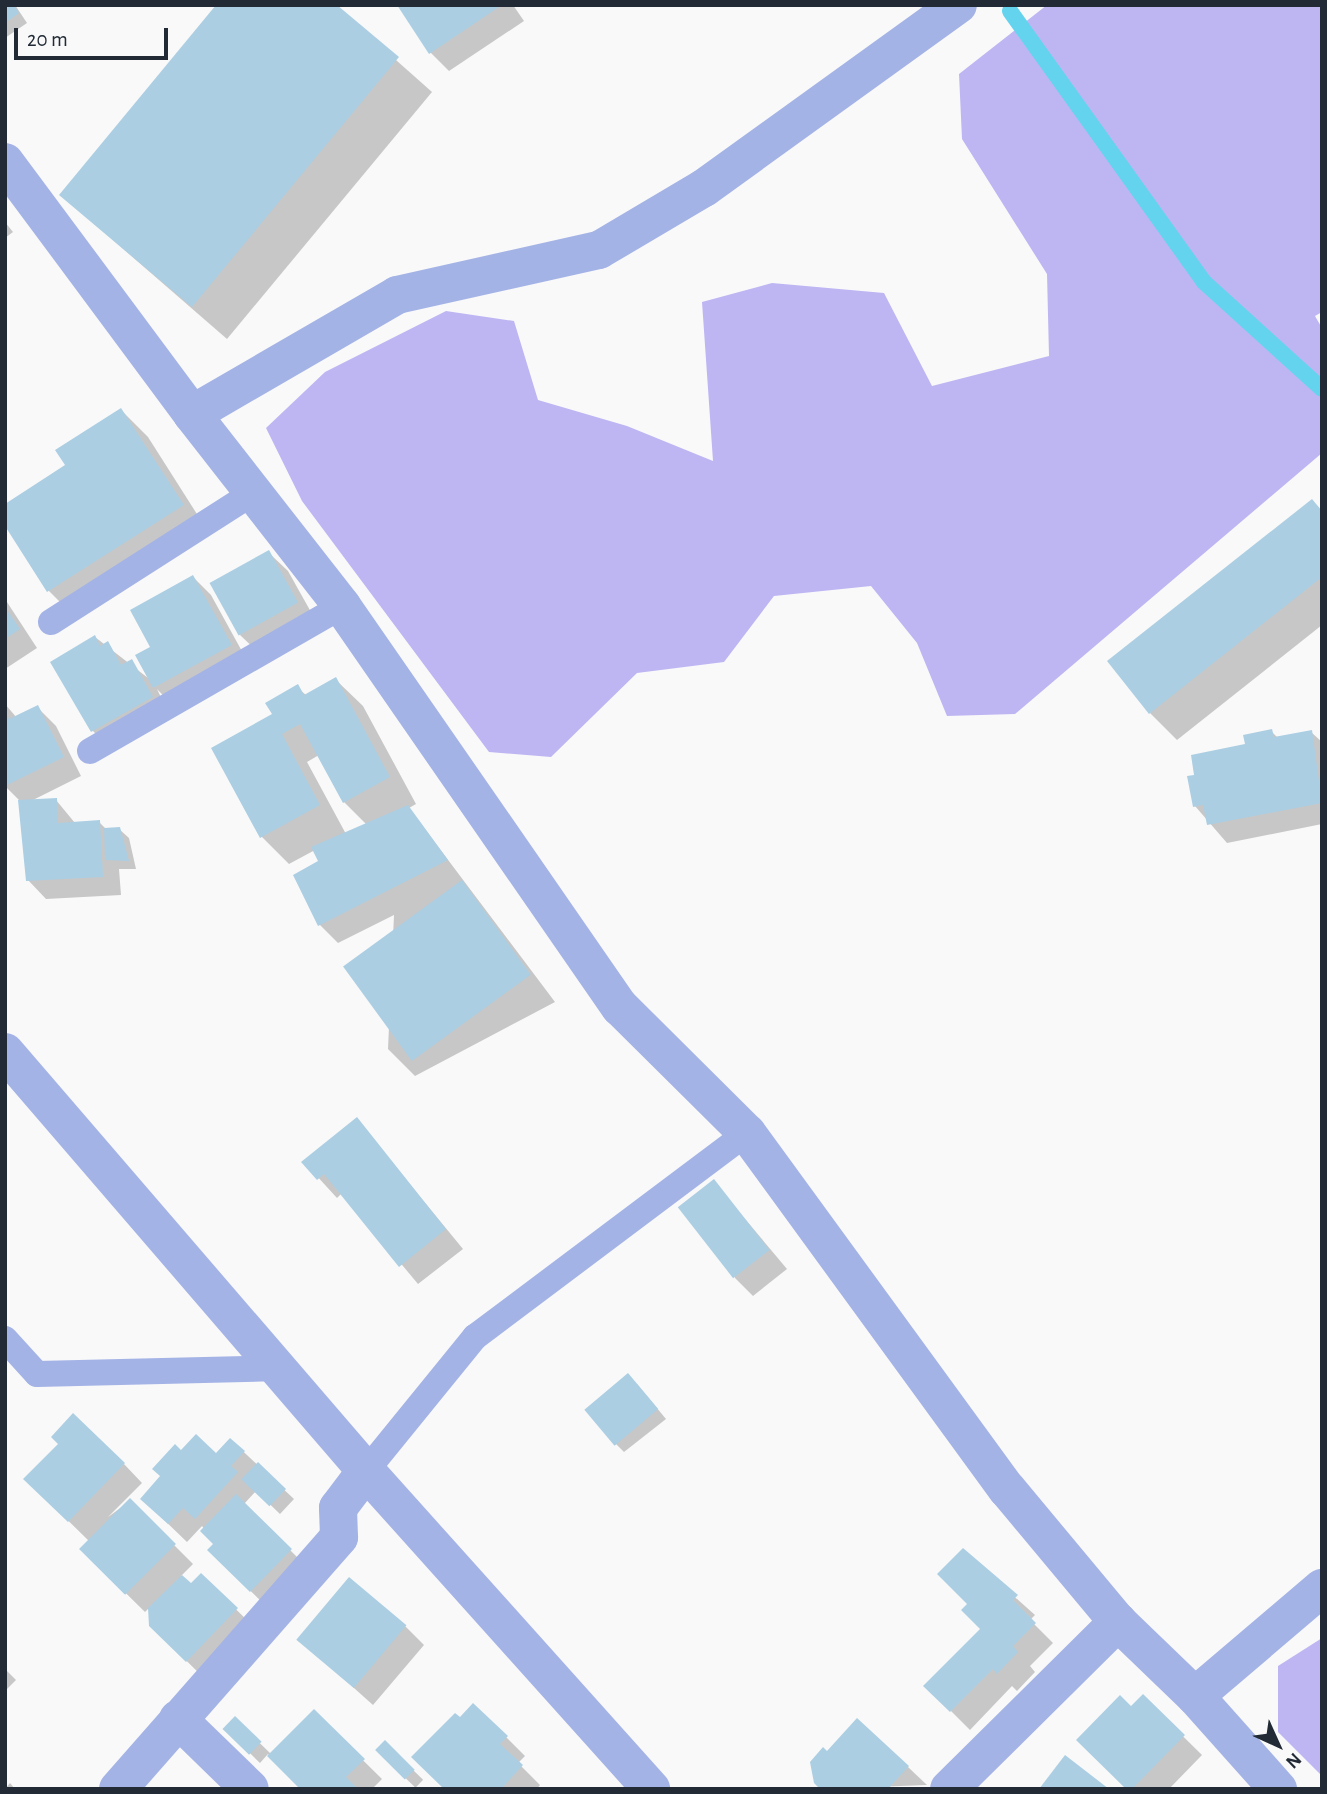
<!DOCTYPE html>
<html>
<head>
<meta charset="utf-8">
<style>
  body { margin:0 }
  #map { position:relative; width:1327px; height:1794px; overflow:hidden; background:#f9f9f9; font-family:"Alegreya Sans",sans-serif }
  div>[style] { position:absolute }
  .forest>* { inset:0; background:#beb6f3 }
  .shadow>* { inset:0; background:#0003; transform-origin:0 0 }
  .stream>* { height:16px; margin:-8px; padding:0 8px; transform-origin:8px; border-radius:8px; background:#64d3ee }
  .building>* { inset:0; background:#abcee3; transform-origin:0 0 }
  .service>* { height:26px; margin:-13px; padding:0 13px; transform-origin:13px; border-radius:13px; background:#a4b3e6 }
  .minor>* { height:38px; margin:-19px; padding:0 19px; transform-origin:19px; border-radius:19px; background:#a4b3e6 }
  .tertiary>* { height:38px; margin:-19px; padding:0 19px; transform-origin:19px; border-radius:19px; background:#a4b3e6 }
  span { translate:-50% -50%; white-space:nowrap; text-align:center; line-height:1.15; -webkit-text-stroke:5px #f9f9f9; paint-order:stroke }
  .frame { position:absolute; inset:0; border:7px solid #212a35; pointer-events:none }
  .north { position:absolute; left:1243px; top:1710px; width:70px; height:70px; -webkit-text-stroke:5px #f9f9f9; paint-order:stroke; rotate:135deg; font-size:19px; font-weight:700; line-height:28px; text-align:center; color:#212a35 }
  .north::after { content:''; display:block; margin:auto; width:24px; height:32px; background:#212a35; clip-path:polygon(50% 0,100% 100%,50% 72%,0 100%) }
  .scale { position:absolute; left:14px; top:28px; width:154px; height:32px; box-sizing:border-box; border:4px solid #212a35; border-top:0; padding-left:9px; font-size:21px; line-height:24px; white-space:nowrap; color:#212a35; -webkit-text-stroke:5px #f9f9f9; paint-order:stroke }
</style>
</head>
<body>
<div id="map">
  <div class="forest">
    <i style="clip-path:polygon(1047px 5px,1322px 5px,1322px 312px,1315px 316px,1322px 328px,1322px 453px,1015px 714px,947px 716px,917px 643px,871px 586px,774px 596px,724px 662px,637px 673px,551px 757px,489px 752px,302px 501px,266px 428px,325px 372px,446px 311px,514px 321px,538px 400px,627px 426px,713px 461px,702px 302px,772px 283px,884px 293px,932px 386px,1049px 356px,1047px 274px,962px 139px,959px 74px)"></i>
    <i style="clip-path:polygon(1322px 1638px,1322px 1776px,1278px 1732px,1278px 1666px)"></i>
  </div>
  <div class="shadow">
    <i style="clip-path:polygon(5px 5px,15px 5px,27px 23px,5px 38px)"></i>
    <i style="clip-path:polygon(334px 5px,432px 92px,227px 339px,61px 195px)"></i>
    <i style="clip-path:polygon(399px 5px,513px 5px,524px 21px,449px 71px,431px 53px)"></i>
    <i style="clip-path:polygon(5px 222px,13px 232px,5px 238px)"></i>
    <i style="clip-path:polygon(121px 410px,148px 437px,209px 533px,76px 618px,49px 591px,68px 466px)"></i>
    <i style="clip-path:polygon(1312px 501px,1322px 511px,1322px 625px,1177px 740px,1150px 713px)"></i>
    <i style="clip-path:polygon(269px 553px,288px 571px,316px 621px,259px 653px,240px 635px)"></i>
    <i style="clip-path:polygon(193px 577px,211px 595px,249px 664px,173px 706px,157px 689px,170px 716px,111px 750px,93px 731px,53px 662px,95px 637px,148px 678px,152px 648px)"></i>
    <i style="clip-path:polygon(5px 599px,37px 648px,5px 669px)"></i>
    <i style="clip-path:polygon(evenodd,336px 680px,363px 706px,416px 804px,409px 808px,555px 1002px,415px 1076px,388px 1049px,394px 915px,338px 943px,320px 925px,320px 862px,315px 850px,289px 864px,262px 837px,213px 749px,274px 715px,297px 687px,307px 696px,336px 680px,319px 755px,344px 802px,367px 825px,346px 834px,307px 762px,319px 755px)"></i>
    <i style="clip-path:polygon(5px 704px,17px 718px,38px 708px,56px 726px,81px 776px,31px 801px,56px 800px,75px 823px,99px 822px,107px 830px,119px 829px,129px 838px,136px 869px,119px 869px,121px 895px,46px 899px,28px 880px,19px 800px,5px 786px)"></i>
    <i style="clip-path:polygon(1271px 731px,1278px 738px,1311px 732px,1322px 742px,1322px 824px,1227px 843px,1195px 806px,1247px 746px)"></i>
    <i style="clip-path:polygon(357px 1120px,463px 1249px,418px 1284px,342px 1193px,337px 1198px,304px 1162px)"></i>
    <i style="clip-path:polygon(714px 1182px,787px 1269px,753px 1296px,735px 1278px)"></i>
    <i style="clip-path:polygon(637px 1384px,666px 1419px,624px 1452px,615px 1443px)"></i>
    <i style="clip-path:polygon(231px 1440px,294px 1499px,280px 1514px,256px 1491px,244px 1504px,309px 1569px,270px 1610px,209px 1550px,215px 1544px,202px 1526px,187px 1542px,161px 1517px,181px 1453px,216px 1455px)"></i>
    <i style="clip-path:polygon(124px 1464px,142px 1483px,108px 1517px,130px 1501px,193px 1564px,181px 1576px,191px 1585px,201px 1575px,255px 1628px,206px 1680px,150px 1625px,150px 1607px,145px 1612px,81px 1549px,89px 1541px,44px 1497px)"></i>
    <i style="clip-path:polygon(963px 1551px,1035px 1615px,1030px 1620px,1053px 1643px,1030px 1666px,1035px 1672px,1017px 1691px,1012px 1686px,970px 1730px,926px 1686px,983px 1629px,969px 1604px)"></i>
    <i style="clip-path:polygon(405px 1626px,424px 1645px,373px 1705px,299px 1639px)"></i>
    <i style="clip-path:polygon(5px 1669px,16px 1680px,5px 1691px)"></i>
    <i style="clip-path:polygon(1143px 1697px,1202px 1755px,1169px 1789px,1128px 1789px,1131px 1709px)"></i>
    <i style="clip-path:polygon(314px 1712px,382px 1779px,372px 1789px,303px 1789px,268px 1754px,260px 1763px,225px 1729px,235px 1719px,271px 1754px)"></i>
    <i style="clip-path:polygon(506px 1737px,525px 1756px,518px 1763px,540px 1785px,537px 1789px,446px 1789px)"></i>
    <i style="left:385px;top:1743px;width:53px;height:11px;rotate:44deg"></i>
    <i style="clip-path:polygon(827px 1754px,908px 1767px,927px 1785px,822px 1789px)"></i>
    <i style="clip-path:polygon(10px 1783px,15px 1789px,5px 1789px)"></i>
  </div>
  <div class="stream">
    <i style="left:1010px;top:11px;width:333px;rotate:54.4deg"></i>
    <i style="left:1204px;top:282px;width:159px;rotate:42.2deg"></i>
  </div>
  <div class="building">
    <i style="clip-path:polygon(5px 5px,14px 5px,19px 13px,5px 23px)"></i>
    <i style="clip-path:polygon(216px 5px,337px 5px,399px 57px,192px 307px,59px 195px)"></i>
    <i style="clip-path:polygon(397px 5px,502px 5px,429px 54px)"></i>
    <i style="clip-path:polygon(121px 408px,184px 505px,47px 592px,5px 526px,5px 504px,65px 465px,55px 450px)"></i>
    <i style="clip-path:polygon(1312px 499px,1322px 511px,1322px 577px,1149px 714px,1107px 661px)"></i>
    <i style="left:269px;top:550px;width:60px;height:68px;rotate:61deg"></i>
    <i style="clip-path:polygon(193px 575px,232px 645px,153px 688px,135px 655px,150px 647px,130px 610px)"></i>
    <i style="clip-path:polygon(5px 607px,20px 629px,5px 639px)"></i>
    <i style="clip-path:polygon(95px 635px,100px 646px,108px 641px,121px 665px,132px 659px,153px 697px,91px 732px,50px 662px)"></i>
    <i style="clip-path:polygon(336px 677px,390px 777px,343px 803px,300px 724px,282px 734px,320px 805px,260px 838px,211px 748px,272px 714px,265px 703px,298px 684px,304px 695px)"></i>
    <i style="clip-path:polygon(38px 705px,64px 757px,5px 786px,5px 711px,9px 719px)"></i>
    <i style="clip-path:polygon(1272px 729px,1274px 737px,1312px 730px,1322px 803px,1207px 825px,1203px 805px,1193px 807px,1187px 776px,1194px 775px,1191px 755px,1245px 744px,1243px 735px)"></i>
    <i style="clip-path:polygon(57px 798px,58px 823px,100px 820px,103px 877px,26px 881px,18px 800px)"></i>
    <i style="clip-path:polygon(408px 805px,448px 860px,318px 926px,293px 875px,318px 861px,311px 847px)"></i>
    <i style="clip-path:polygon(120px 827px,129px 861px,105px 860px,104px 828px)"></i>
    <i style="left:462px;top:880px;width:117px;height:147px;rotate:54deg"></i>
    <i style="clip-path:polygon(357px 1117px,446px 1229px,399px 1267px,324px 1174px,317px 1180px,301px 1162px)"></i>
    <i style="left:714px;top:1179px;width:90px;height:46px;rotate:52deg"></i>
    <i style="left:628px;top:1373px;width:47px;height:57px;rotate:50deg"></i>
    <i style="clip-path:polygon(73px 1413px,125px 1463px,68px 1522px,23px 1479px,58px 1444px,51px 1437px)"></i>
    <i style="clip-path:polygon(196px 1434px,216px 1453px,230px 1438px,245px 1451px,231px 1466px,238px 1472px,195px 1519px,183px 1508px,168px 1524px,140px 1499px,160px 1476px,152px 1469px,175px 1444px,181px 1450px)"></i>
    <i style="left:258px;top:1462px;width:39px;height:24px;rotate:44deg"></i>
    <i style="clip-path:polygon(236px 1494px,292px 1549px,250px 1592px,207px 1550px,213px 1544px,200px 1531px)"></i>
    <i style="left:130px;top:1498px;width:65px;height:72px;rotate:45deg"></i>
    <i style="clip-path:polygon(963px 1548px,1018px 1595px,1013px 1600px,1036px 1623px,1013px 1646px,1018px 1652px,997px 1674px,993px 1669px,950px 1712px,923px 1686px,980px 1629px,961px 1610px,967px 1604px,937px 1574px)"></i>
    <i style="clip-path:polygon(201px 1573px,238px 1608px,186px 1662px,149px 1626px,148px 1608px,182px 1575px,191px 1583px)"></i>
    <i style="left:349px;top:1577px;width:75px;height:82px;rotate:40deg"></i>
    <i style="clip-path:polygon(1143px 1694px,1185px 1735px,1132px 1789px,1126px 1789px,1076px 1740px,1120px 1695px,1131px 1706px)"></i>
    <i style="clip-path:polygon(473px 1703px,508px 1736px,500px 1744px,523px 1765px,501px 1789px,444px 1789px,411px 1757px,455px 1713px,460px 1717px)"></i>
    <i style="clip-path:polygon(314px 1709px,365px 1759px,346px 1777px,358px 1789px,300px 1789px,267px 1756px)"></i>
    <i style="left:235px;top:1716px;width:37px;height:18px;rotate:44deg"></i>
    <i style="clip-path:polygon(857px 1718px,909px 1766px,888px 1789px,820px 1789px,814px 1783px,810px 1762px,823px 1747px,827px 1751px)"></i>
    <i style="left:385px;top:1740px;width:42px;height:14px;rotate:45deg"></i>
    <i style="clip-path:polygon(1065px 1755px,1109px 1789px,1039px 1789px)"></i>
  </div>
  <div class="service">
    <i style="left:51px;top:622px;width:240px;rotate:-32.6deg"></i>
    <i style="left:90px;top:751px;width:291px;rotate:-29.9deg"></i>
    <i style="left:5px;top:1339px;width:47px;rotate:47.6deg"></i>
    <i style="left:37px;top:1374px;width:242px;rotate:-1.4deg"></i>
    <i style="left:366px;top:1471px;width:173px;rotate:-50.9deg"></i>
    <i style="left:475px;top:1337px;width:340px;rotate:-36.9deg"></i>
  </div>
  <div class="minor">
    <i style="left:5px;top:162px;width:314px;rotate:53.4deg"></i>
    <i style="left:192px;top:414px;width:244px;rotate:52deg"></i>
    <i style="left:342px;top:606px;width:488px;rotate:55.3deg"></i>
    <i style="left:620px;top:1007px;width:179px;rotate:44.8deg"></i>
    <i style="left:747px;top:1133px;width:441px;rotate:53.9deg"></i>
    <i style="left:1007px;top:1489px;width:173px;rotate:50.2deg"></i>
    <i style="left:1118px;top:1622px;width:107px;rotate:43.9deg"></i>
    <i style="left:1195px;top:1696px;width:125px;rotate:48.3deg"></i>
    <i style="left:192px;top:414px;width:237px;rotate:-30.1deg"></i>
    <i style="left:397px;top:295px;width:207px;rotate:-12.6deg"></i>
    <i style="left:599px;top:250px;width:122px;rotate:-30.6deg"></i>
    <i style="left:704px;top:188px;width:313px;rotate:-35.8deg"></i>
    <i style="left:1195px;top:1696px;width:167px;rotate:-40.4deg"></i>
    <i style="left:178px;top:1719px;width:100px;rotate:44.2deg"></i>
    <i style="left:118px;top:1789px;width:335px;rotate:-48.7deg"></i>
    <i style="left:339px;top:1537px;width:29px;rotate:-92deg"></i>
    <i style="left:338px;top:1508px;width:46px;rotate:-52.9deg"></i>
    <i style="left:949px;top:1789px;width:238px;rotate:-44.7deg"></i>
  </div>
  <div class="tertiary">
    <i style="left:5px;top:1052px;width:553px;rotate:49.25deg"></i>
    <i style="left:366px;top:1471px;width:427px;rotate:48.1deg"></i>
  </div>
  <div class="frame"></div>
  <div class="north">N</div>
  <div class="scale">20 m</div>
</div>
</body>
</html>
